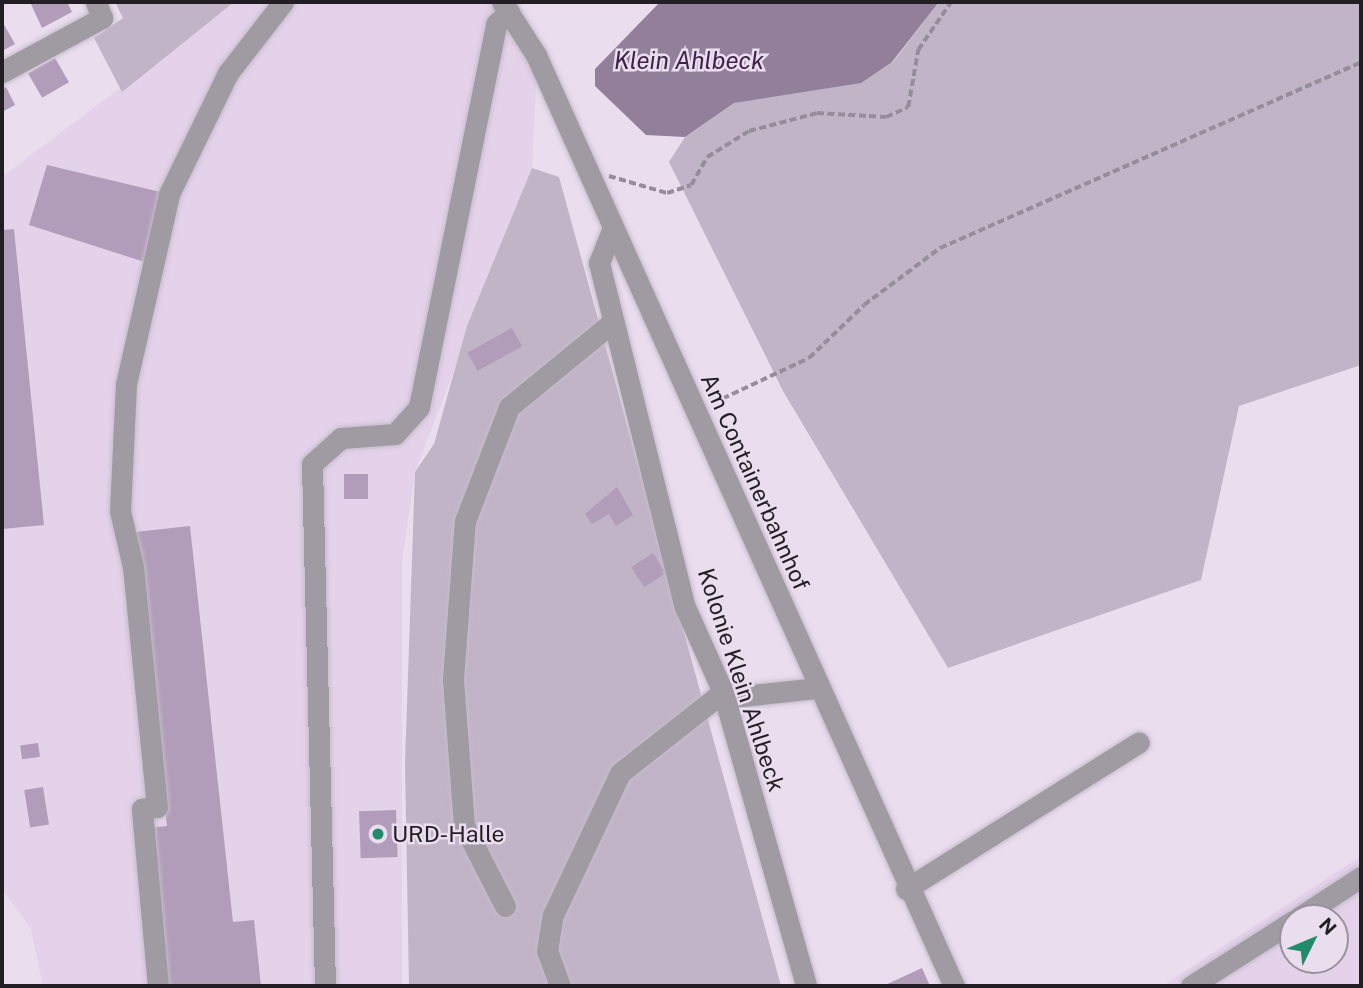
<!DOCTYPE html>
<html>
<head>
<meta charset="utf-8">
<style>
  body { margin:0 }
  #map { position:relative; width:1363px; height:988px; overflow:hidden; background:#e9ddee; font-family:"Public Sans",sans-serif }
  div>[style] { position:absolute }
  .built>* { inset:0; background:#e3d2ea }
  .green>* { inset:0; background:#c1b4c7 }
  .water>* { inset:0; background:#927f9a }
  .building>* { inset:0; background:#b19db9; transform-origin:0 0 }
  .path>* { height:3.5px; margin-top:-1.75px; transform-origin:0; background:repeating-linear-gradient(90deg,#958d99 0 7px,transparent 0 10.5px) }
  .roads { filter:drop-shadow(0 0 2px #c5bbca) drop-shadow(0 0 2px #c5bbca) }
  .minor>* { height:21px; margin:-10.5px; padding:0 10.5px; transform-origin:10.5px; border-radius:10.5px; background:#a09ba2 }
  .dots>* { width:19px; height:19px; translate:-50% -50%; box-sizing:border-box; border:4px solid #e9ddee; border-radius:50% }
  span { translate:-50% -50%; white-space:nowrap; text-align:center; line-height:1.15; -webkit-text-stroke:5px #e9ddee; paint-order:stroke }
  .street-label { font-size:23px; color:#221e24 }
  .poi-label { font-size:23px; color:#221e24 }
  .left { translate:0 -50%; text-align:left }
  .water-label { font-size:24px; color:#3e2249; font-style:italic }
  .frame { position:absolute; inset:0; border:4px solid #221e24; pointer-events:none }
  .north { position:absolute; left:1279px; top:904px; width:70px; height:70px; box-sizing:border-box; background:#e9ddee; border:2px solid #99919d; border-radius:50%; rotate:47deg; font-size:19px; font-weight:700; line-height:28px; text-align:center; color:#221e24 }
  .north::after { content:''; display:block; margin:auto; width:24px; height:32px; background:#228b69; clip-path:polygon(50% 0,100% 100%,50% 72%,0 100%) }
</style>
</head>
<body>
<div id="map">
  <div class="built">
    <i style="clip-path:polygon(234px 2px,494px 2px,537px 65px,532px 168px,415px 472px,402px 560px,402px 986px,43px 986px,31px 929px,2px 889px,2px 177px)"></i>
    <i style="clip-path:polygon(evenodd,1361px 856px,1361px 986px,1162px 986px,1361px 856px,1293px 918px,1335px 918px,1335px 960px,1293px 960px,1293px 918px)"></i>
  </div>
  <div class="green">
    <i style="clip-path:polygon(115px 2px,234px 2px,122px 92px,94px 38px,123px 18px)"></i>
    <i style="clip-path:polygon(939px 2px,1361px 2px,1361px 365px,1239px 406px,1201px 580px,948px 668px,783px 391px,669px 162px,685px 137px,734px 103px,893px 62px)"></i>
    <i style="clip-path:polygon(532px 168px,559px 177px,781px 986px,409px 986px,405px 763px,415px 472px,434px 444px,467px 326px)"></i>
  </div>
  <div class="water">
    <i style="clip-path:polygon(660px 2px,939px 2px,892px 62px,861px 83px,734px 103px,685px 137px,646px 135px,595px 86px,595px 69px)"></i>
  </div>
  <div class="building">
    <i style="clip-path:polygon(30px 2px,67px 2px,72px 12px,42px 28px)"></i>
    <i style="clip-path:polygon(2px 21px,15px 44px,2px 51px)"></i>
    <i style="left:55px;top:58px;width:28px;height:31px;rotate:60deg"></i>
    <i style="clip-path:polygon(6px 87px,15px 105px,2px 112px,2px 89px)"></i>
    <i style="clip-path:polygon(47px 165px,169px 194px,154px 265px,29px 225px)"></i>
    <i style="clip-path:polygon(14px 229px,44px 525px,2px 529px,2px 230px)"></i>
    <i style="left:512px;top:328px;width:21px;height:51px;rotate:61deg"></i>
    <i style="left:344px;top:474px;width:24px;height:25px"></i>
    <i style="clip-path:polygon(617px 487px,633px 515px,616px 526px,609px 514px,592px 524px,585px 514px)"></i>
    <i style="clip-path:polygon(190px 526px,233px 922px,254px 920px,261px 986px,167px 986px,149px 828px,167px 826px,135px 532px)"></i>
    <i style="left:653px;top:553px;width:24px;height:26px;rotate:57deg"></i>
    <i style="left:38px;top:743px;width:14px;height:18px;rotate:82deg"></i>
    <i style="left:43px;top:787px;width:38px;height:19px;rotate:81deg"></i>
    <i style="left:396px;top:810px;width:47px;height:37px;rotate:88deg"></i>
    <i style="clip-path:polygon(922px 968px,930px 986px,883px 986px)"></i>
  </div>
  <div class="path">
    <i style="left:609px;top:176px;width:60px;rotate:16.3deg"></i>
    <i style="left:667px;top:193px;width:25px;rotate:-18deg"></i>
    <i style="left:691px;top:185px;width:32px;rotate:-60deg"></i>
    <i style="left:707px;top:157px;width:49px;rotate:-31.8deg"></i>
    <i style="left:749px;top:131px;width:70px;rotate:-14.8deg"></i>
    <i style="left:817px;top:113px;width:69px;rotate:3.3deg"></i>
    <i style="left:886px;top:117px;width:24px;rotate:-24deg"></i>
    <i style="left:908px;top:107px;width:58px;rotate:-80deg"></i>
    <i style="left:918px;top:50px;width:58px;rotate:-55.5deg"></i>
    <i style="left:713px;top:403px;width:106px;rotate:-25.1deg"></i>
    <i style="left:809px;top:358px;width:76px;rotate:-43.9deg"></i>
    <i style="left:864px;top:305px;width:95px;rotate:-36.9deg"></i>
    <i style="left:940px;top:248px;width:460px;rotate:-23.8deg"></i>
  </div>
  <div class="roads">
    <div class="minor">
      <i style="left:502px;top:2px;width:63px;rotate:57.3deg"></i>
      <i style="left:536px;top:55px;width:1021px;rotate:65.82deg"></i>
      <i style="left:2px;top:72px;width:114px;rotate:-28.4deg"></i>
      <i style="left:102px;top:18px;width:17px;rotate:-111deg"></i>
      <i style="left:613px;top:228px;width:38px;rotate:112deg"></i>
      <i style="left:599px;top:263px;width:355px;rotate:76deg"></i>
      <i style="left:685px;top:607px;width:93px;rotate:65.9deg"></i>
      <i style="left:723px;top:692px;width:305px;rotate:74.2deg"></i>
      <i style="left:724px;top:698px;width:95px;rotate:-6.1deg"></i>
      <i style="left:906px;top:889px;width:275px;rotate:-32.2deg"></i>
      <i style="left:505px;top:906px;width:90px;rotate:-117.1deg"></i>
      <i style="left:464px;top:826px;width:147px;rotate:-94.3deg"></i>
      <i style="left:453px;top:679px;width:158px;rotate:-85.7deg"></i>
      <i style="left:465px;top:521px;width:122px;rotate:-68.9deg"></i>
      <i style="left:509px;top:407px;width:134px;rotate:-39.3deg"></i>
      <i style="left:1298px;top:918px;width:75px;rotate:-33.1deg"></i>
      <i style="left:158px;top:986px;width:178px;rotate:-95.2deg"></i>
      <i style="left:142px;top:809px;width:15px;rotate:-8deg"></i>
      <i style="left:157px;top:807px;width:241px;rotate:-95.7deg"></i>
      <i style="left:133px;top:567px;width:57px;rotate:-103.1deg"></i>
      <i style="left:120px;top:511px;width:127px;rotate:-87.3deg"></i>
      <i style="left:126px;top:384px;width:195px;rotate:-77.2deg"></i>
      <i style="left:169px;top:194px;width:135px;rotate:-64deg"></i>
      <i style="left:228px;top:73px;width:90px;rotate:-52.2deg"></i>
      <i style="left:325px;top:986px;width:522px;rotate:-91.43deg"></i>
      <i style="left:312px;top:464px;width:39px;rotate:-42deg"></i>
      <i style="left:341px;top:438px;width:54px;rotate:-4.2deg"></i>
      <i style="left:395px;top:434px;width:36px;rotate:-48deg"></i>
      <i style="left:419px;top:407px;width:391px;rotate:-78.6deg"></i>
      <i style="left:496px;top:24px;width:18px;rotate:-43deg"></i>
      <i style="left:560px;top:986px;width:37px;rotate:-110deg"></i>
      <i style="left:547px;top:951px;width:36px;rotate:-81deg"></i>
      <i style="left:553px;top:915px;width:157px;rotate:-64.7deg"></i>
      <i style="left:620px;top:773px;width:131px;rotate:-38.2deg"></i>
      <i style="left:1191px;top:986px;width:121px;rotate:-32.5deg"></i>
    </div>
  </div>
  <div class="dots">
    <i style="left:378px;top:834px;background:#228b69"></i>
  </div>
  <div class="street-label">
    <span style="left:755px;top:482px;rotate:66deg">Am Containerbahnhof</span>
    <span style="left:741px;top:680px;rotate:72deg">Kolonie Klein Ahlbeck</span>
  </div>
  <div class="poi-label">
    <span class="left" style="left:392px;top:834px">URD-Halle</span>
  </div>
  <div class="water-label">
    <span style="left:689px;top:61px">Klein Ahlbeck</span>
  </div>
  <div class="frame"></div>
  <div class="north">N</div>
</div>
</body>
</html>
